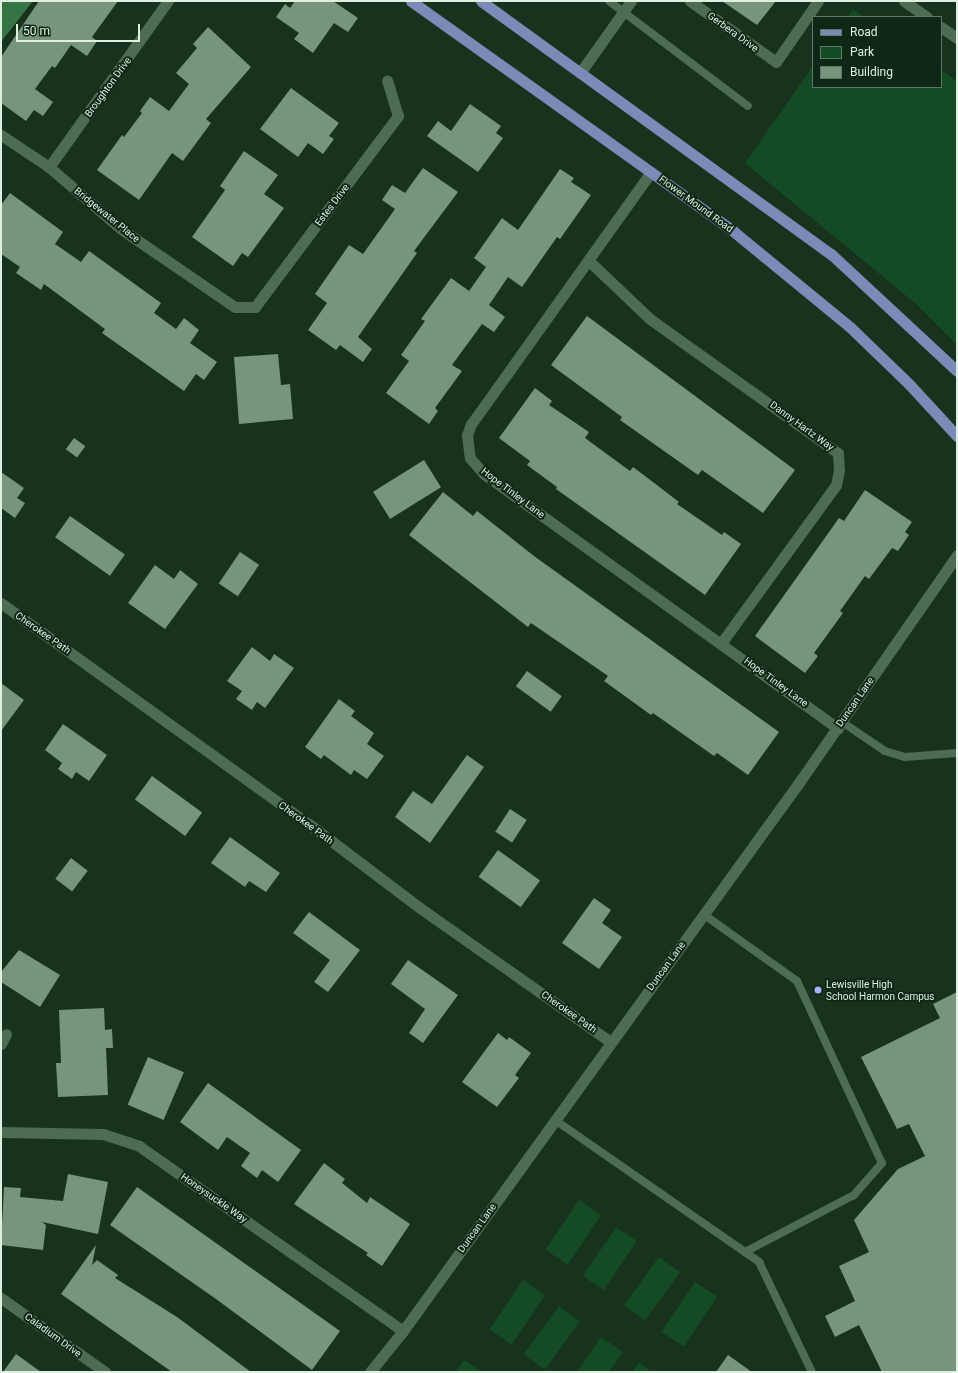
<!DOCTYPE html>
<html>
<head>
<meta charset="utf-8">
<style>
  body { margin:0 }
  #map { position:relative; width:958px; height:1373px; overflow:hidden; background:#17321d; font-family:Roboto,sans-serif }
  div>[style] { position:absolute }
  .green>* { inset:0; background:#144b25; transform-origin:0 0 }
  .forest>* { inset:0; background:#367446 }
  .building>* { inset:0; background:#77957c; transform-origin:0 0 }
  .service>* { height:8px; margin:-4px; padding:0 4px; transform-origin:4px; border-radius:4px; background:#4e6b53 }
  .minor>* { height:11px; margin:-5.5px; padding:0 5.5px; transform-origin:5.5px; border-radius:5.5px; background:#4e6b53 }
  .tertiary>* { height:11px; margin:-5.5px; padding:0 5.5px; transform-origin:5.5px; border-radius:5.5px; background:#4e6b53 }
  .primary>* { height:11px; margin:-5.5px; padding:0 5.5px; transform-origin:5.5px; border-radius:5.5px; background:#7b8ab7 }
  .dots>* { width:11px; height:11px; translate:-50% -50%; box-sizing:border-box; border:2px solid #0d2814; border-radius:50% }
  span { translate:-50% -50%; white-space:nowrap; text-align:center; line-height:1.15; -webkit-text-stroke:4px #0d2814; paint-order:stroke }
  .street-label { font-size:10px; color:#dff0e2 }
  .poi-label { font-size:10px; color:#dff0e2 }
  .left { translate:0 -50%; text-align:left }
  .frame { position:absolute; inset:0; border:2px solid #dff0e2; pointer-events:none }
  .legend { position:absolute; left:812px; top:16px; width:130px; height:72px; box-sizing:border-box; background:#0d2814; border:1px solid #617866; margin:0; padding:5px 7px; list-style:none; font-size:12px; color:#dff0e2 }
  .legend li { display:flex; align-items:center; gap:8px; height:20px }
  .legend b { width:20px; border:1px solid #617866 }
  .scale { position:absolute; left:16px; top:24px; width:124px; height:18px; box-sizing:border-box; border:2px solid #dff0e2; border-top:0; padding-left:5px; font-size:12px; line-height:14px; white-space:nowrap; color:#dff0e2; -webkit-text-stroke:3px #0d2814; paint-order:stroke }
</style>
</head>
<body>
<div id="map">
  <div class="green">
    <i style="clip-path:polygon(853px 9px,865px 17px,848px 17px)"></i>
    <i style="clip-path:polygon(813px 66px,813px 87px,941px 87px,941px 70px,957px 81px,957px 345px,916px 304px,745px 163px)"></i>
    <i style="left:579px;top:1200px;width:27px;height:60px;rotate:34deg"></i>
    <i style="left:616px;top:1227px;width:25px;height:59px;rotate:34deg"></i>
    <i style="left:659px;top:1257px;width:26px;height:60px;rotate:36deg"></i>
    <i style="left:523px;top:1280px;width:27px;height:60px;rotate:34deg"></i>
    <i style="left:695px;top:1282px;width:27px;height:60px;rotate:34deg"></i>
    <i style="left:559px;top:1306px;width:26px;height:60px;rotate:36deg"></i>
    <i style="clip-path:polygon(601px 1337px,623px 1352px,609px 1372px,577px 1372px)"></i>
    <i style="clip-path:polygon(464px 1360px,482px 1372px,455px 1372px)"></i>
    <i style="clip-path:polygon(639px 1362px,652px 1372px,632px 1372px)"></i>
  </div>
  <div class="forest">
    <i style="clip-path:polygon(1px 1px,33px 1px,1px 42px)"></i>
  </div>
  <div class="building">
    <i style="clip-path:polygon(39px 1px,118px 1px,92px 37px,97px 41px,87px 56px,71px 45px,55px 68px,52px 66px,35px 89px,53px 102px,43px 116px,34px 110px,26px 121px,1px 103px,1px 57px)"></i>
    <i style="clip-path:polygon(295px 1px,333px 1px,358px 18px,348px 32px,334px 23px,313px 53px,294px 39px,299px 33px,276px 17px,285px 4px,290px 8px)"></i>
    <i style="clip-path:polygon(722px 1px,776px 1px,757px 25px)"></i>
    <i style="clip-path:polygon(208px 27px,251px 67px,206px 119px,211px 123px,183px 161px,172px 153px,139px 200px,97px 170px,122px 135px,124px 137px,142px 113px,140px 111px,150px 97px,169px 111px,189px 84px,176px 73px,197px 48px,193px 44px)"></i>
    <i style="clip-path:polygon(291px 88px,339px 123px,329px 136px,334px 139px,323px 154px,308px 143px,298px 157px,260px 129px)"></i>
    <i style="clip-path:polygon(470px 104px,501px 126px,496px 133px,503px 138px,478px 172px,427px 136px,438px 121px,451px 131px)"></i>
    <i style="clip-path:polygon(244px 151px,278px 175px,264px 194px,284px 208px,248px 257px,242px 253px,233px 266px,192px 237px,225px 190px,220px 186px)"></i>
    <i style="clip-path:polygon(423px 168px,458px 192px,414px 251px,417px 253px,358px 337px,372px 349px,363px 362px,340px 345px,336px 350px,308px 330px,327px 303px,315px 294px,349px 245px,363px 254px,395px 209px,382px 200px,392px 185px,405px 193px)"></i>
    <i style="clip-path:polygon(560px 169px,574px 178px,571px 182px,591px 195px,560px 239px,557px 237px,522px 287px,508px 277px,489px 305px,505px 317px,494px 332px,482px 324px,452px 365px,462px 371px,435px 408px,438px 411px,429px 424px,386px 393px,409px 361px,401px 355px,425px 321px,421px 319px,451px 278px,469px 291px,486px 267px,474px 258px,502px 218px,518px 230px)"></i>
    <i style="clip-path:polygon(10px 193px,63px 232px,55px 244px,81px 262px,89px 251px,161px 303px,154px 313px,176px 329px,184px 318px,199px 330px,190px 343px,217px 362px,204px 380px,196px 374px,184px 391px,102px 333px,105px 329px,44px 284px,41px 290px,16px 273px,20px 267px,1px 254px,1px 205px)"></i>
    <i style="clip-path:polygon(587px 316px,795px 470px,763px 513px,702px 470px,698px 475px,620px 420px,622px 417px,551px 365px)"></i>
    <i style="clip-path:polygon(278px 354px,281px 385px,290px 384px,293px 419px,239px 424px,234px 357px)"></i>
    <i style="clip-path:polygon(535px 388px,552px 401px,549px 405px,589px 432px,585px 438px,630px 471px,633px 467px,649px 479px,679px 502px,677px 504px,722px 535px,724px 532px,741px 544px,705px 595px,556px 489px,557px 487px,527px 465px,530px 461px,499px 438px)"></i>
    <i style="left:74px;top:438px;width:14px;height:14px;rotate:36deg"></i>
    <i style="left:424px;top:460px;width:32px;height:60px;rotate:58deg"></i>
    <i style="clip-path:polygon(1px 472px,24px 488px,17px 498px,25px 503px,15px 518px,1px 508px)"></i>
    <i style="clip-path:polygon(865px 490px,912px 522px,905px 532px,909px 535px,898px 551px,892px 548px,869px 579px,865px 576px,840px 611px,843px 613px,814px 653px,818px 656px,805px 673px,755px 636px,839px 518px,844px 521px)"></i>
    <i style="clip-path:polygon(443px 492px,473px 516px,477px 511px,534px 556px,779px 732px,748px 775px,717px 753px,714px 756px,653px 713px,651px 715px,604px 681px,608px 676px,598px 669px,531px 623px,528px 627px,409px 535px)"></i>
    <i style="left:70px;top:516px;width:67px;height:26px;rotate:35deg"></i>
    <i style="left:240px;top:552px;width:23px;height:38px;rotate:34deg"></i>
    <i style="clip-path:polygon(155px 565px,174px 579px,180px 570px,198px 584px,165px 629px,128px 603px)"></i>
    <i style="clip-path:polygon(252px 647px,270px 661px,274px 654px,294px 668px,265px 708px,257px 702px,252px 710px,236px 699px,242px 691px,227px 681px)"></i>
    <i style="left:527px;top:671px;width:43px;height:19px;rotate:36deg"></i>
    <i style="clip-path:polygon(1px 683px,24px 700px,1px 731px)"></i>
    <i style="clip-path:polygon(339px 699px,355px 711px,351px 716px,374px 733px,367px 744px,384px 756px,367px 779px,354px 770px,351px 775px,324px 755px,321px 759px,305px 747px)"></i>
    <i style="clip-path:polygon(63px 724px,107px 755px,89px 781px,76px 772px,72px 779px,58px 769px,62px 763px,45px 750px)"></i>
    <i style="clip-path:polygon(467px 755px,484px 767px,430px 843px,395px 817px,413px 791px,432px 804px)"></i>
    <i style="left:152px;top:776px;width:62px;height:29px;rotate:36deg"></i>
    <i style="left:510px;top:809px;width:20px;height:27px;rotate:33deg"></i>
    <i style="clip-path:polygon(230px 837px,280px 873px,266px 892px,249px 881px,245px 887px,211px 863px)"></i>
    <i style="left:498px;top:850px;width:52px;height:33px;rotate:36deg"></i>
    <i style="left:71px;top:858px;width:21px;height:26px;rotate:37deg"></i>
    <i style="clip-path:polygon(594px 898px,611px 910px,602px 923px,622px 937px,599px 969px,562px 943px)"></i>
    <i style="clip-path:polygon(309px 912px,360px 950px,328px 992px,314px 982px,330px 960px,293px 933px)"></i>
    <i style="clip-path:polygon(19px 950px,60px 975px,40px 1007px,1px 982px,1px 972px)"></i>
    <i style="clip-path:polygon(408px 960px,458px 995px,423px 1043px,409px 1033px,425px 1009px,391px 984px)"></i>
    <i style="clip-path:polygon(957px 992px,957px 1372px,882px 1372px,859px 1325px,835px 1337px,825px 1316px,855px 1301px,839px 1266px,869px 1252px,854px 1220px,898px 1169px,925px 1156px,909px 1124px,897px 1129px,861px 1057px,940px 1018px,933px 1004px)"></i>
    <i style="clip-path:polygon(104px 1008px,105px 1030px,112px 1029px,113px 1048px,106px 1048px,108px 1095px,58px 1097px,56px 1063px,61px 1063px,59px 1010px)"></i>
    <i style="clip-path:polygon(498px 1033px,507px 1040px,509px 1037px,531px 1053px,515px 1075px,519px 1078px,497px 1107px,462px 1082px)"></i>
    <i style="left:148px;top:1057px;width:39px;height:52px;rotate:23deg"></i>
    <i style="clip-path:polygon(208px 1083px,301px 1150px,278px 1182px,262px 1170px,257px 1178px,241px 1166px,250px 1153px,227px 1137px,218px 1150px,180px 1122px)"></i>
    <i style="clip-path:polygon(324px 1163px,345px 1179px,342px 1183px,367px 1203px,370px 1197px,410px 1224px,382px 1266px,366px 1255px,368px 1253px,294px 1204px)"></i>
    <i style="clip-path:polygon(68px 1174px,108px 1182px,98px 1234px,42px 1222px,46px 1225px,43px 1250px,1px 1245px,4px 1187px,21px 1188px,20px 1197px,63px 1201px)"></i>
    <i style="clip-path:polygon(137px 1187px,340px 1331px,312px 1370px,216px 1299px,110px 1225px)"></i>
    <i style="clip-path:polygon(96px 1245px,92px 1265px,97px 1260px,118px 1275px,115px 1278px,177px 1317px,251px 1372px,172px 1372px,61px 1294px)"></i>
    <i style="clip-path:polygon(16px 1354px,41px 1372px,3px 1372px)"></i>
    <i style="clip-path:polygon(728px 1355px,752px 1372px,716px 1372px)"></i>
  </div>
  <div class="service">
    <i style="left:609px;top:1px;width:174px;rotate:37.1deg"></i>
    <i style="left:842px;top:722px;width:52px;rotate:34deg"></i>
    <i style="left:885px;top:751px;width:21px;rotate:17deg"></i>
    <i style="left:905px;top:757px;width:52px;rotate:-4.4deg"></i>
    <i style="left:703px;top:914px;width:115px;rotate:35.5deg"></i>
    <i style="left:797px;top:981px;width:201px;rotate:65deg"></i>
    <i style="left:882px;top:1163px;width:43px;rotate:131.2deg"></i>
    <i style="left:854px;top:1195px;width:123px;rotate:152.4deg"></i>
    <i style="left:555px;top:1120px;width:249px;rotate:34.8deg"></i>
    <i style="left:759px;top:1262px;width:122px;rotate:64.3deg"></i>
  </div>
  <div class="minor">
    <i style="left:690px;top:1px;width:105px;rotate:35.3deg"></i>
    <i style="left:776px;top:62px;width:74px;rotate:-55.5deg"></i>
    <i style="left:904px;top:1px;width:28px;rotate:35deg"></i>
    <i style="left:941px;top:27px;width:19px;rotate:35deg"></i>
    <i style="left:580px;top:73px;width:88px;rotate:-54.7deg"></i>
    <i style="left:1px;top:135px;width:58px;rotate:33.7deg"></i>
    <i style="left:49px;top:167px;width:95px;rotate:40.7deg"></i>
    <i style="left:121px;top:229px;width:138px;rotate:34.4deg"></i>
    <i style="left:235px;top:307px;width:20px"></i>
    <i style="left:255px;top:307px;width:239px;rotate:-53.2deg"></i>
    <i style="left:398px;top:116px;width:37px;rotate:-107deg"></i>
    <i style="left:49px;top:167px;width:204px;rotate:-54.4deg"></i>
    <i style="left:651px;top:172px;width:310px;rotate:125.5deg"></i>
    <i style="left:471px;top:424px;width:12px;rotate:110deg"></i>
    <i style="left:467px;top:435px;width:23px;rotate:83deg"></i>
    <i style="left:470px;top:458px;width:21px;rotate:49deg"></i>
    <i style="left:484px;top:474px;width:436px;rotate:35.7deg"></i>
    <i style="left:588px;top:260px;width:86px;rotate:43.6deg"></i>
    <i style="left:650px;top:319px;width:231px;rotate:35.5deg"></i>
    <i style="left:838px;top:453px;width:17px;rotate:87deg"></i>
    <i style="left:839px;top:470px;width:15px;rotate:101deg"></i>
    <i style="left:836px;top:485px;width:194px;rotate:126deg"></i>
    <i style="left:1px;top:603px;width:379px;rotate:35.7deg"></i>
    <i style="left:309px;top:824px;width:139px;rotate:37.1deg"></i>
    <i style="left:420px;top:908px;width:233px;rotate:35.1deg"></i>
    <i style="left:1px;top:1044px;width:11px;rotate:-63deg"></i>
    <i style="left:1px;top:1132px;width:102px;rotate:1.1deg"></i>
    <i style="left:103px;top:1134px;width:38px;rotate:18deg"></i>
    <i style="left:139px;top:1146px;width:322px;rotate:35deg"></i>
    <i style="left:1px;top:1298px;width:128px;rotate:35.4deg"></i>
  </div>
  <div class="tertiary">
    <i style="left:370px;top:1372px;width:53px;rotate:-51.2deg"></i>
    <i style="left:403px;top:1331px;width:675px;rotate:-54.17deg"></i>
    <i style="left:798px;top:784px;width:279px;rotate:-55.2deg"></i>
  </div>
  <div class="primary">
    <i style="left:411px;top:1px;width:396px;rotate:35.5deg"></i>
    <i style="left:733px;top:231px;width:151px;rotate:39.4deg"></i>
    <i style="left:850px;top:327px;width:82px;rotate:44deg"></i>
    <i style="left:909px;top:384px;width:71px;rotate:47.3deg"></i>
    <i style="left:481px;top:1px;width:432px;rotate:35.9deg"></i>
    <i style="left:831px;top:254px;width:172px;rotate:42.9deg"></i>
  </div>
  <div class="dots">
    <i style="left:818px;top:990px;background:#a9b0fc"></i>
  </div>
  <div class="street-label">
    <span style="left:733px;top:32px;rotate:36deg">Gerbera Drive</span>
    <span style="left:108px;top:87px;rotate:-54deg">Broughton Drive</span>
    <span style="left:696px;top:204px;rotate:36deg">Flower Mound Road</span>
    <span style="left:332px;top:205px;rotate:-53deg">Estes Drive</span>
    <span style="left:107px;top:215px;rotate:39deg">Bridgewater Place</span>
    <span style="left:802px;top:426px;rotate:36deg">Danny Hartz Way</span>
    <span style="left:513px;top:493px;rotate:37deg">Hope Tinley Lane</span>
    <span style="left:43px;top:633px;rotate:35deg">Cherokee Path</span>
    <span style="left:776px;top:682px;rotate:36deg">Hope Tinley Lane</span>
    <span style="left:855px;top:702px;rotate:-55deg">Duncan Lane</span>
    <span style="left:306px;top:823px;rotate:36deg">Cherokee Path</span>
    <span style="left:666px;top:966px;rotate:-54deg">Duncan Lane</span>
    <span style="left:569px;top:1012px;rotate:35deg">Cherokee Path</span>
    <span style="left:214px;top:1198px;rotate:35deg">Honeysuckle Way</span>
    <span style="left:477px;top:1228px;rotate:-54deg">Duncan Lane</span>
    <span style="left:53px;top:1335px;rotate:36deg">Caladium Drive</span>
  </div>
  <div class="poi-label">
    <span class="left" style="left:826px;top:990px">Lewisville High<br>School Harmon Campus</span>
  </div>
  <div class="frame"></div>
  <ul class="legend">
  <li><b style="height:5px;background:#7b8ab7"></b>Road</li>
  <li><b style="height:11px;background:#144b25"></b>Park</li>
  <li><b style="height:11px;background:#77957c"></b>Building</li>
  </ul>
  <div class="scale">50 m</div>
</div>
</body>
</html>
